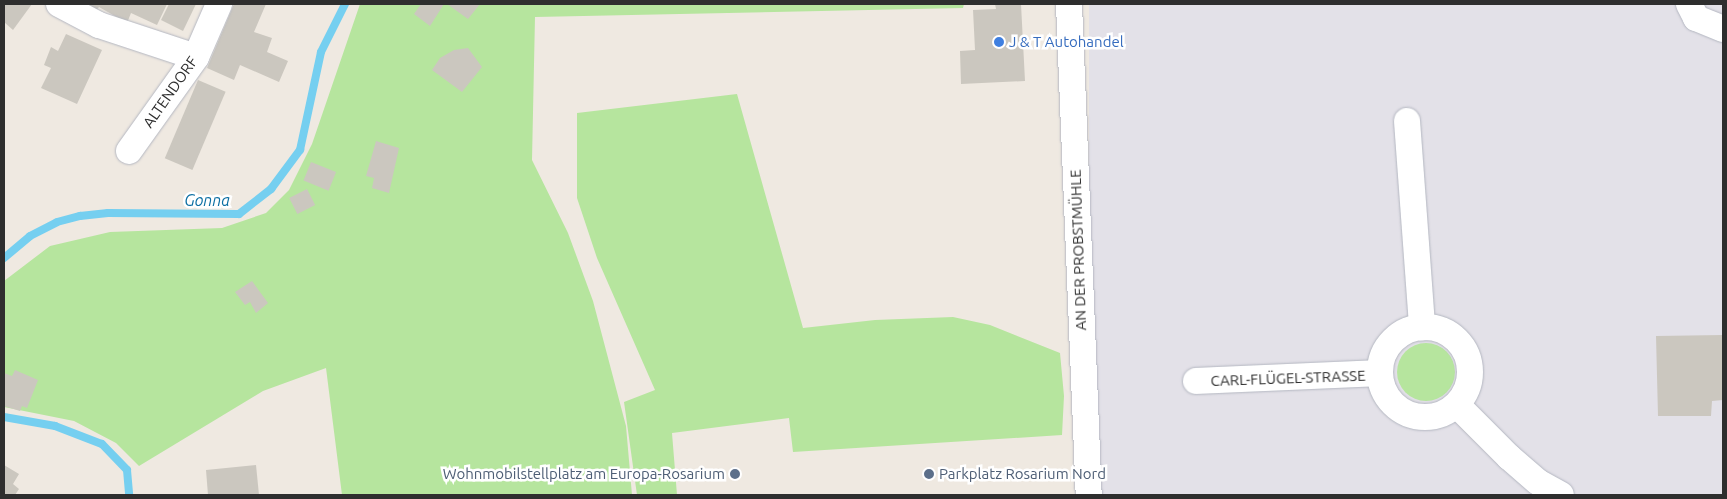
<!DOCTYPE html>
<html>
<head>
<meta charset="utf-8">
<style>
  body { margin:0 }
  #map { position:relative; width:1727px; height:499px; overflow:hidden; background:#efe9e1; font-family:Ubuntu,sans-serif }
  div>[style] { position:absolute }
  .industrial>* { inset:0; background:#e3e1e8; transform-origin:0 0 }
  .green>* { inset:0; background:#b6e59e }
  .round { border-radius:50% }
  .stream>* { height:8px; margin:-4px; padding:0 4px; transform-origin:4px; border-radius:4px; background:#75cff0 }
  .building>* { inset:0; background:#cbc7bf; transform-origin:0 0 }
  .roads { filter:drop-shadow(0 0 1px #b4b7c1) drop-shadow(0 0 1px #b4b7c1) }
  .minor>* { height:26px; margin:-13px; padding:0 13px; transform-origin:13px; border-radius:13px; background:#fff }
  .minor>.ring { margin:-13px; padding:0; box-sizing:content-box; background:none; border:26px solid #fff; border-radius:50% }
  .dots>* { width:14px; height:14px; translate:-50% -50%; box-sizing:border-box; border:2px solid #fff; border-radius:50% }
  span { translate:-50% -50%; white-space:nowrap; text-align:center; line-height:1.15; -webkit-text-stroke:5px #fff; paint-order:stroke }
  .shop-label { font-size:15px; color:#366cbe }
  .left { translate:0 -50%; text-align:left }
  .street-label { font-size:15px; color:#2e2e2e }
  .service-label { font-size:15px; color:#4e5e75 }
  .right { translate:-100% -50%; text-align:right }
  .water-label { font-size:16px; color:#0d6fa3; font-style:italic }
  .frame { position:absolute; inset:0; border:5px solid #2e2e2e; pointer-events:none }
</style>
</head>
<body>
<div id="map">
  <div class="industrial">
    <i style="left:1089px;top:4px;width:634px;height:492px"></i>
  </div>
  <div class="green">
    <i style="clip-path:polygon(360px 4px,964px 4px,963px 8px,535px 17px,532px 160px,568px 233px,593px 301px,626px 426px,632px 495px,342px 495px,326px 368px,263px 391px,139px 466px,116px 443px,74px 421px,4px 407px,4px 281px,50px 246px,110px 232px,222px 228px,266px 213px,289px 190px,312px 144px)"></i>
    <i style="clip-path:polygon(737px 94px,803px 328px,875px 320px,953px 317px,990px 325px,1060px 353px,1064px 396px,1062px 435px,793px 452px,789px 418px,672px 433px,677px 495px,637px 495px,624px 402px,655px 390px,597px 258px,577px 198px,577px 113px)"></i>
    <i class="round" style="left:1397px;top:343px;width:58px;height:58px"></i>
  </div>
  <div class="stream">
    <i style="left:4px;top:258px;width:34px;rotate:-40deg"></i>
    <i style="left:30px;top:236px;width:30px;rotate:-27deg"></i>
    <i style="left:57px;top:222px;width:24px;rotate:-15deg"></i>
    <i style="left:80px;top:216px;width:28px;rotate:-6deg"></i>
    <i style="left:108px;top:213px;width:131px;rotate:0.4deg"></i>
    <i style="left:239px;top:214px;width:41px;rotate:-38deg"></i>
    <i style="left:271px;top:189px;width:49px;rotate:-53.4deg"></i>
    <i style="left:300px;top:150px;width:100px;rotate:-77.9deg"></i>
    <i style="left:321px;top:52px;width:54px;rotate:-63.4deg"></i>
    <i style="left:4px;top:417px;width:52px;rotate:10deg"></i>
    <i style="left:55px;top:426px;width:50px;rotate:21deg"></i>
    <i style="left:102px;top:444px;width:36px;rotate:46deg"></i>
    <i style="left:127px;top:470px;width:25px;rotate:85deg"></i>
  </div>
  <div class="building">
    <i style="clip-path:polygon(4px 4px,32px 4px,13px 30px,4px 22px)"></i>
    <i style="clip-path:polygon(84px 4px,167px 4px,157px 25px,131px 13px,127px 23px,99px 7px,96px 11px)"></i>
    <i style="clip-path:polygon(169px 4px,196px 4px,183px 31px,161px 20px)"></i>
    <i style="clip-path:polygon(234px 4px,266px 4px,254px 32px,272px 38px,267px 52px,288px 61px,279px 82px,240px 65px,234px 80px,207px 68px)"></i>
    <i style="clip-path:polygon(421px 4px,444px 4px,430px 26px,414px 14px)"></i>
    <i style="clip-path:polygon(447px 4px,480px 4px,468px 19px)"></i>
    <i style="clip-path:polygon(995px 4px,1021px 4px,1025px 81px,961px 84px,960px 51px,975px 50px,973px 10px,996px 9px)"></i>
    <i style="clip-path:polygon(66px 34px,102px 50px,77px 104px,41px 88px,51px 68px,44px 65px,51px 47px,58px 51px)"></i>
    <i style="clip-path:polygon(468px 48px,482px 67px,462px 92px,432px 70px,440px 58px,454px 50px)"></i>
    <i style="left:198px;top:80px;width:30px;height:85px;rotate:23deg"></i>
    <i style="clip-path:polygon(376px 141px,399px 148px,389px 193px,372px 188px,374px 178px,366px 176px)"></i>
    <i style="left:311px;top:162px;width:27px;height:20px;rotate:22deg"></i>
    <i style="left:307px;top:189px;width:18px;height:20px;rotate:63deg"></i>
    <i style="clip-path:polygon(252px 281px,268px 303px,256px 313px,250px 302px,245px 305px,235px 292px)"></i>
    <i style="clip-path:polygon(1723px 335px,1723px 400px,1712px 401px,1711px 416px,1658px 416px,1656px 336px)"></i>
    <i style="clip-path:polygon(15px 370px,38px 380px,27px 408px,22px 406px,20px 411px,4px 406px,4px 373px,12px 376px)"></i>
    <i style="clip-path:polygon(4px 465px,19px 474px,13px 484px,19px 489px,15px 495px,4px 495px)"></i>
    <i style="clip-path:polygon(256px 465px,259px 495px,208px 495px,206px 470px)"></i>
  </div>
  <div class="roads">
    <div class="minor">
      <i style="left:59px;top:4px;width:45px;rotate:27.7deg"></i>
      <i style="left:99px;top:25px;width:102px;rotate:18.3deg"></i>
      <i style="left:1069px;top:4px;width:491px;rotate:87.7deg"></i>
      <i style="left:1689px;top:4px;width:16px;rotate:63deg"></i>
      <i style="left:1696px;top:18px;width:29px;rotate:22deg"></i>
      <i style="left:1407px;top:121px;width:207px;rotate:85.8deg"></i>
      <i style="left:129px;top:151px;width:115px;rotate:-54.5deg"></i>
      <i style="left:196px;top:57px;width:58px;rotate:-66.5deg"></i>
      <i class="ring" style="left:1380px;top:327px;width:64px;height:64px"></i>
      <i style="left:1196px;top:381px;width:184px;rotate:-2.5deg"></i>
      <i style="left:1457px;top:405px;width:74px;rotate:45deg"></i>
      <i style="left:1509px;top:457px;width:38px;rotate:41deg"></i>
      <i style="left:1538px;top:482px;width:26px;rotate:29deg"></i>
    </div>
  </div>
  <div class="dots">
    <i style="left:999px;top:42px;background:#3f7fe0"></i>
    <i style="left:735px;top:474px;background:#5c6f8a"></i>
    <i style="left:929px;top:474px;background:#5c6f8a"></i>
  </div>
  <div class="shop-label">
    <span class="left" style="left:1009px;top:42px">J &amp; T Autohandel</span>
  </div>
  <div class="street-label">
    <span style="left:170px;top:92px;rotate:-55deg">ALTENDORF</span>
    <span style="left:1078px;top:250px;rotate:-92deg">AN DER PROBSTMÜHLE</span>
    <span style="left:1288px;top:378px;rotate:-2deg">CARL-FLÜGEL-STRASSE</span>
  </div>
  <div class="service-label">
    <span class="right" style="left:725px;top:474px">Wohnmobilstellplatz am Europa-Rosarium</span>
    <span class="left" style="left:939px;top:474px">Parkplatz Rosarium Nord</span>
  </div>
  <div class="water-label">
    <span style="left:207px;top:200px">Gonna</span>
  </div>
  <div class="frame"></div>
</div>
</body>
</html>
